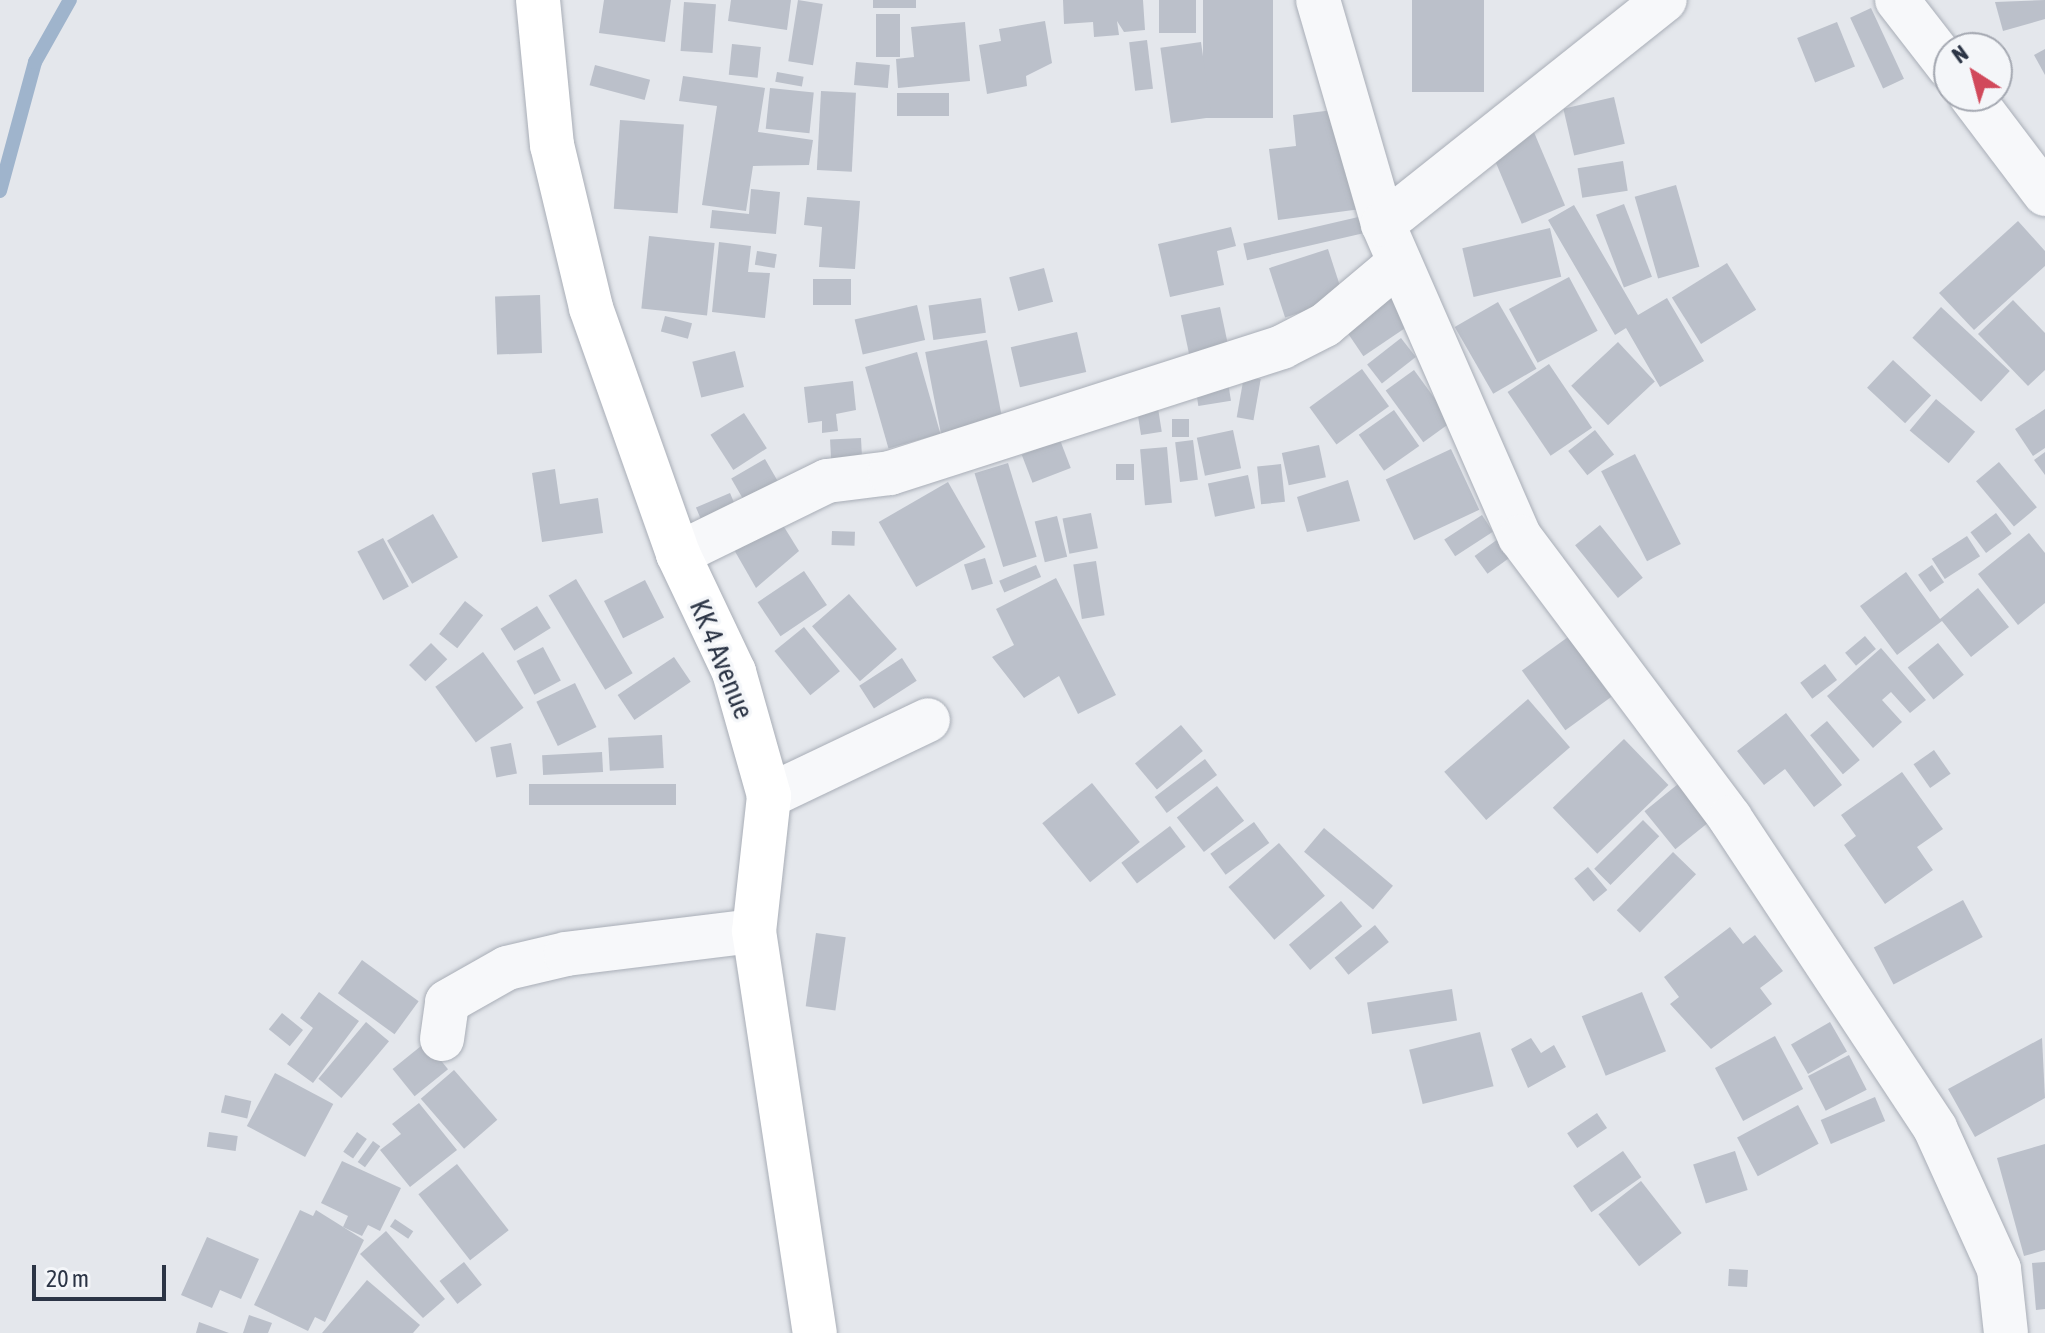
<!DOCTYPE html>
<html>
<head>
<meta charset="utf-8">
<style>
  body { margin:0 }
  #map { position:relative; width:2045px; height:1333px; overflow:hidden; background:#e4e7ec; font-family:"Asap Condensed",sans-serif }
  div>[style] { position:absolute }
  .stream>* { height:14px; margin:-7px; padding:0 7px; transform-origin:7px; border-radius:7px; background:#9fb4cc }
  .building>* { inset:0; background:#bbc0ca; transform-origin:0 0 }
  .roads { filter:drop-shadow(0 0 2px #a9aeb7) drop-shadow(0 0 2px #a9aeb7) }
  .minor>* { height:44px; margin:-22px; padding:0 22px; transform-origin:22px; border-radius:22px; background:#f7f8fa }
  .major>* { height:44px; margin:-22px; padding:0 22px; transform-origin:22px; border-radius:22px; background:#fff }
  span { translate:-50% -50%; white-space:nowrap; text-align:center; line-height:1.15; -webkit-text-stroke:7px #f4f6f9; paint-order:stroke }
  .street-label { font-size:28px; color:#2b3445 }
  .north { position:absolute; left:1933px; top:32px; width:80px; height:80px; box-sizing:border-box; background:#f4f6f9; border:2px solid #a4a8b1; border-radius:50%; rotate:324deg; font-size:22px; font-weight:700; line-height:32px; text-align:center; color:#2b3445 }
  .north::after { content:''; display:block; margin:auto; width:28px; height:36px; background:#d1495b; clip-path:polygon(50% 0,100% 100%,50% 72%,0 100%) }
  .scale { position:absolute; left:32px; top:1265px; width:134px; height:36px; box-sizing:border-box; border:4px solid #2b3445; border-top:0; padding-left:10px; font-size:24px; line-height:28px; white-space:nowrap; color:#2b3445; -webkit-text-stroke:6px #f4f6f9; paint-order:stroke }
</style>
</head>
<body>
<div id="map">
  <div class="stream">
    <i style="left:0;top:191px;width:134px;rotate:-74.8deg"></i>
    <i style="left:35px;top:62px;width:71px;rotate:-60.6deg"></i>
  </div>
  <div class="building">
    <i style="clip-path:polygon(604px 0,671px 0,665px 42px,599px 33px)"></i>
    <i style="clip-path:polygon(731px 0,791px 0,787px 30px,728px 21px)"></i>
    <i style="left:798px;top:0;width:25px;height:62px;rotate:9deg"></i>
    <i style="left:873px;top:0;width:43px;height:8px"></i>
    <i style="clip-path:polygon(1063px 0,1143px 0,1145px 30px,1124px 32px,1117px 21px,1119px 35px,1094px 37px,1093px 22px,1064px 24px)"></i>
    <i style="left:1159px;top:0;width:37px;height:33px"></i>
    <i style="left:1203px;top:0;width:70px;height:118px"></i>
    <i style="left:1412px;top:0;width:72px;height:92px"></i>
    <i style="clip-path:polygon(2045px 0,2045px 19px,2003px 31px,1995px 2px)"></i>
    <i style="left:684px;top:2px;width:32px;height:49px;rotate:4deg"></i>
    <i style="left:1871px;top:8px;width:78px;height:23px;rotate:65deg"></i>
    <i style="left:876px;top:14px;width:24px;height:43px"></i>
    <i style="clip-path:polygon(1045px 21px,1052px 63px,1026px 76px,1027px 86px,987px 94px,979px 45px,1001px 41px,999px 29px)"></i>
    <i style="clip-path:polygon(965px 22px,970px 81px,898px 88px,896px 59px,914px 57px,911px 27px)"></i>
    <i style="left:1837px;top:22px;width:48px;height:43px;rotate:68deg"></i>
    <i style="left:1147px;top:40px;width:49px;height:18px;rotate:83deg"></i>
    <i style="left:1201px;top:42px;width:76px;height:41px;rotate:82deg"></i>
    <i style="left:732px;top:44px;width:29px;height:31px;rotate:6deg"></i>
    <i style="clip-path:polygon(2045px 49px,2045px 75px,2034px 55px)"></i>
    <i style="left:856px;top:62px;width:34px;height:23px;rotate:5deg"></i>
    <i style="left:595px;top:65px;width:57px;height:21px;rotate:15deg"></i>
    <i style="left:777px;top:72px;width:27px;height:10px;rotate:10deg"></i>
    <i style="clip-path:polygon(683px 76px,765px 88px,758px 132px,813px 140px,809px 165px,753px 166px,746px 211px,702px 205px,717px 106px,679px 101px)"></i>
    <i style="left:770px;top:88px;width:44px;height:41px;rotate:6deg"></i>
    <i style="left:821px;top:91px;width:35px;height:79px;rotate:3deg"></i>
    <i style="left:897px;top:93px;width:52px;height:23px"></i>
    <i style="left:1614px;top:97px;width:48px;height:52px;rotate:77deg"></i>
    <i style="clip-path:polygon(1349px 108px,1361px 209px,1278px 220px,1269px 149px,1296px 146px,1293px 115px)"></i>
    <i style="left:620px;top:120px;width:64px;height:89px;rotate:4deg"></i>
    <i style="left:1533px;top:130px;width:82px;height:47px;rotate:67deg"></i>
    <i style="left:1623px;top:161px;width:30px;height:46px;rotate:81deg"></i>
    <i style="left:1676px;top:185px;width:85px;height:43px;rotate:74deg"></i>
    <i style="clip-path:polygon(751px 189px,780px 192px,776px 234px,710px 228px,712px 210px,749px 214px)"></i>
    <i style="clip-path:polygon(807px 197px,860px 201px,855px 269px,819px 267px,822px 227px,804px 225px)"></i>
    <i style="left:1624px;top:204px;width:78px;height:30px;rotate:69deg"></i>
    <i style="clip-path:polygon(1574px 205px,1638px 315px,1667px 298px,1704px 361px,1660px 387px,1626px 328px,1615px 335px,1548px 220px)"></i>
    <i style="left:1367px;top:215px;width:17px;height:127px;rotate:77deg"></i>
    <i style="clip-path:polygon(2018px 221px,2045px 251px,2045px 266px,1974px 330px,1939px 293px)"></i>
    <i style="clip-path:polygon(1231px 227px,1236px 246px,1217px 251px,1224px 285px,1170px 297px,1158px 244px)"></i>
    <i style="left:1550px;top:228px;width:50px;height:90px;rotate:77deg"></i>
    <i style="left:649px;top:236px;width:66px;height:73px;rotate:6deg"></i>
    <i style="clip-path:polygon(719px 242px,751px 246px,748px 272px,770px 273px,765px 318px,712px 312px)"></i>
    <i style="left:1328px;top:249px;width:52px;height:62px;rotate:72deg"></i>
    <i style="left:757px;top:251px;width:20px;height:14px;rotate:9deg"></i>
    <i style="left:1727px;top:263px;width:55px;height:65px;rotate:58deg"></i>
    <i style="left:1044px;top:268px;width:35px;height:36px;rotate:75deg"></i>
    <i style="left:1569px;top:277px;width:61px;height:68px;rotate:62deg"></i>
    <i style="left:851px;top:279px;width:26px;height:38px;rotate:90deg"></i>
    <i style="left:1388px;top:289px;width:42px;height:58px;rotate:56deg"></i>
    <i style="left:540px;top:295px;width:58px;height:45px;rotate:88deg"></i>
    <i style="left:981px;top:298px;width:35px;height:53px;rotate:82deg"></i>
    <i style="clip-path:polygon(2013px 300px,2045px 333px,2045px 370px,2028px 386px,1978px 334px)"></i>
    <i style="left:1498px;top:302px;width:77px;height:50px;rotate:60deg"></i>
    <i style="left:917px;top:305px;width:36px;height:64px;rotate:77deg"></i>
    <i style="left:1220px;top:307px;width:40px;height:40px;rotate:78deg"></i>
    <i style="left:1941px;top:307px;width:94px;height:42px;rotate:43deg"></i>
    <i style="left:665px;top:316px;width:28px;height:16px;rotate:15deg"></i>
    <i style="left:1077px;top:332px;width:41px;height:68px;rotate:77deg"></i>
    <i style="left:1401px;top:338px;width:24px;height:43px;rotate:52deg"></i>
    <i style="left:987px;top:340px;width:87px;height:63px;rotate:79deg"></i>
    <i style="left:1618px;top:342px;width:54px;height:64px;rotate:47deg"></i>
    <i style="left:735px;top:351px;width:37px;height:44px;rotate:76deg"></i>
    <i style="left:917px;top:352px;width:85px;height:54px;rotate:74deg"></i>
    <i style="left:1893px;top:360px;width:52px;height:38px;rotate:43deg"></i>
    <i style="left:1549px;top:364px;width:77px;height:50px;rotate:56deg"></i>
    <i style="left:1362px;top:369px;width:46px;height:65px;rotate:54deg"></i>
    <i style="left:1414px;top:370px;width:64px;height:35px;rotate:54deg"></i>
    <i style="left:1244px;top:376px;width:17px;height:42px;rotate:10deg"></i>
    <i style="clip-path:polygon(853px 381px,856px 410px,836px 414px,838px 431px,822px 433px,822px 421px,808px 423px,804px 387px)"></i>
    <i style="left:1228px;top:382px;width:19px;height:33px;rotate:81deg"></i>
    <i style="left:1936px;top:399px;width:51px;height:41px;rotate:40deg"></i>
    <i style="left:1158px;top:408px;width:24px;height:21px;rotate:81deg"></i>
    <i style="clip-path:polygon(2045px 409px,2045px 448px,2033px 456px,2015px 429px)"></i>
    <i style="left:1394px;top:410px;width:44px;height:43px;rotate:55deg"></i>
    <i style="left:744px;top:413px;width:42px;height:40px;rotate:57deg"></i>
    <i style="left:1172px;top:419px;width:17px;height:18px"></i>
    <i style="left:1233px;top:430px;width:39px;height:37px;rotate:78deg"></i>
    <i style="left:1595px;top:430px;width:31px;height:34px;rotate:52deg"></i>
    <i style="left:861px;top:438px;width:34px;height:31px;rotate:87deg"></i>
    <i style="left:1060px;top:440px;width:30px;height:41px;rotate:69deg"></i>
    <i style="left:1193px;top:440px;width:40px;height:18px;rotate:83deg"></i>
    <i style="left:1319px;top:445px;width:33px;height:38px;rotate:78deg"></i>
    <i style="left:1167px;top:447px;width:56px;height:27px;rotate:85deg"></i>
    <i style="left:1451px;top:449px;width:67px;height:72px;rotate:65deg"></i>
    <i style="clip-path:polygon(2045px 452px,2045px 475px,2034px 460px)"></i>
    <i style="left:1635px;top:454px;width:101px;height:38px;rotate:63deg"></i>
    <i style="left:765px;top:459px;width:34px;height:39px;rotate:60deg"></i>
    <i style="left:1999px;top:462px;width:59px;height:30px;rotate:50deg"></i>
    <i style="left:1008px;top:463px;width:98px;height:35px;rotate:73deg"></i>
    <i style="left:1116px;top:464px;width:18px;height:16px"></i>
    <i style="left:1281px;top:464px;width:38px;height:24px;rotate:84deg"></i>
    <i style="clip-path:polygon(555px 469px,560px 504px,598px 498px,603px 533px,542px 542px,532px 473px)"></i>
    <i style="left:1248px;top:475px;width:34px;height:41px;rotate:78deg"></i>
    <i style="clip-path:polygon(1348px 480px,1360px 521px,1307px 532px,1297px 497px)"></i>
    <i style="left:948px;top:482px;width:75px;height:80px;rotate:60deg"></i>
    <i style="left:730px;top:493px;width:23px;height:37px;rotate:67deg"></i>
    <i style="left:1091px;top:513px;width:36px;height:29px;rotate:79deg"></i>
    <i style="left:1996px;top:513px;width:26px;height:32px;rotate:53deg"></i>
    <i style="left:433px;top:514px;width:50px;height:53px;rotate:60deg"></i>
    <i style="clip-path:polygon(776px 514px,799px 551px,756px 588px,729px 541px)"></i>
    <i style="left:1482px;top:515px;width:20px;height:45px;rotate:57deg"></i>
    <i style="left:1057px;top:516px;width:42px;height:23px;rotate:76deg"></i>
    <i style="left:1600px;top:525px;width:68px;height:32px;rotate:51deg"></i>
    <i style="left:832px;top:531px;width:23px;height:14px;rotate:2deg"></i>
    <i style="clip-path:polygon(2029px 533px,2045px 553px,2045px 603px,2018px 625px,1978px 574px)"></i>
    <i style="left:1967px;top:536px;width:24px;height:42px;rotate:57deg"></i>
    <i style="left:383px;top:538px;width:55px;height:29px;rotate:62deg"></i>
    <i style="left:1498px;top:539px;width:22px;height:29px;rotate:54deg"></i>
    <i style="left:985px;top:558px;width:27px;height:22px;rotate:73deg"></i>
    <i style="left:1096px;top:561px;width:55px;height:23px;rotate:81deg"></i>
    <i style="left:1036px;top:565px;width:13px;height:40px;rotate:67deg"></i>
    <i style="left:1932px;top:565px;width:21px;height:17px;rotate:55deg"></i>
    <i style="left:804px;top:571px;width:41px;height:56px;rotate:56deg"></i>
    <i style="clip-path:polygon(1906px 572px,1940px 619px,1978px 588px,2009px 627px,1971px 657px,1942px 621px,1897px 655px,1860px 606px)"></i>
    <i style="clip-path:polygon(1056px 578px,1116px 695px,1078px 714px,1059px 676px,1024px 698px,992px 657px,1014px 645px,996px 609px)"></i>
    <i style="left:576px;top:579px;width:110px;height:32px;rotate:59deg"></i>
    <i style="left:645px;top:580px;width:42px;height:46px;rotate:63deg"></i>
    <i style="left:849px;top:594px;width:73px;height:49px;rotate:49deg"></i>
    <i style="left:465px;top:601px;width:23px;height:42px;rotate:38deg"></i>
    <i style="left:537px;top:606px;width:26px;height:43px;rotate:58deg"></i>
    <i style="left:804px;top:627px;width:57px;height:38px;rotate:51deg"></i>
    <i style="left:1865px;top:636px;width:17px;height:26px;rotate:50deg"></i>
    <i style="left:1568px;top:637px;width:74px;height:57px;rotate:54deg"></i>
    <i style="left:431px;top:643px;width:23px;height:31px;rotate:45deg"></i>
    <i style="left:1938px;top:643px;width:41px;height:39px;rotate:51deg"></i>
    <i style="left:543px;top:647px;width:38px;height:30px;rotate:62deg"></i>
    <i style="clip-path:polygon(1881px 648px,1926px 700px,1910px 713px,1891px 692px,1882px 700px,1902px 722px,1873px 748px,1827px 696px)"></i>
    <i style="left:483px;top:652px;width:69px;height:59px;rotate:54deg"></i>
    <i style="left:674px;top:657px;width:30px;height:68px;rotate:56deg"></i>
    <i style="left:902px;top:658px;width:27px;height:51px;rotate:57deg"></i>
    <i style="left:1825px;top:664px;width:20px;height:31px;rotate:53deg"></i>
    <i style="left:575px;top:683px;width:49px;height:43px;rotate:64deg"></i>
    <i style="left:1528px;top:699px;width:64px;height:111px;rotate:49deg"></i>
    <i style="clip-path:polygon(1786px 713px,1842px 785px,1814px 807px,1785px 769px,1764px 785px,1737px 751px)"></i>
    <i style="left:1827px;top:721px;width:51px;height:22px;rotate:50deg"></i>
    <i style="left:1181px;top:725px;width:34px;height:60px;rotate:50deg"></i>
    <i style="left:662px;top:735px;width:33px;height:54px;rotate:87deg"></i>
    <i style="left:1624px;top:739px;width:64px;height:99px;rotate:46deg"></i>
    <i style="left:511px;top:743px;width:31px;height:21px;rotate:79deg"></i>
    <i style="left:1934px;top:750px;width:29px;height:25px;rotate:55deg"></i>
    <i style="left:602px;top:752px;width:20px;height:60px;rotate:87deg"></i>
    <i style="left:1205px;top:759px;width:20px;height:63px;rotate:53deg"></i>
    <i style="clip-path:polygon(1902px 772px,1943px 829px,1917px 847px,1933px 870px,1885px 904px,1844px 845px,1856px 836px,1841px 815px)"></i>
    <i style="left:1688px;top:776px;width:49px;height:56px;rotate:51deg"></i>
    <i style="left:1092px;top:783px;width:76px;height:64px;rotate:51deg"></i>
    <i style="left:529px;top:784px;width:147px;height:21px"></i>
    <i style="left:1217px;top:786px;width:44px;height:51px;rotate:52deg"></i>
    <i style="left:1643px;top:820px;width:23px;height:69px;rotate:45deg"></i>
    <i style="left:1254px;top:822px;width:26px;height:54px;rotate:54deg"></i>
    <i style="left:1170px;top:826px;width:26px;height:61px;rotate:53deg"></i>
    <i style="left:1324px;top:828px;width:90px;height:31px;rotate:40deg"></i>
    <i style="left:1279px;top:843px;width:70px;height:67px;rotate:49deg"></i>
    <i style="left:1673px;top:852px;width:32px;height:81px;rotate:44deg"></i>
    <i style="left:1588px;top:867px;width:30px;height:18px;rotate:50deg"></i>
    <i style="left:1963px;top:900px;width:42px;height:101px;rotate:62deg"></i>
    <i style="left:1341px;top:901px;width:33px;height:68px;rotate:50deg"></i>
    <i style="left:1375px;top:925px;width:22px;height:52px;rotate:51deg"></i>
    <i style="clip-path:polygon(1730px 927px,1743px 944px,1755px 935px,1783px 971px,1760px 988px,1772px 1004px,1711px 1049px,1670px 1004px,1679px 997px,1664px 977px)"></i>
    <i style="left:816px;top:933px;width:30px;height:74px;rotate:8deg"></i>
    <i style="left:362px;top:960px;width:70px;height:41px;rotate:36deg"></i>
    <i style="left:1452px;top:989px;width:32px;height:86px;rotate:81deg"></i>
    <i style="clip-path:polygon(319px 992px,359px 1021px,313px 1083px,287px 1064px,313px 1028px,300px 1018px)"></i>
    <i style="left:1642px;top:992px;width:64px;height:65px;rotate:68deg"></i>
    <i style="left:282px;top:1013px;width:27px;height:21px;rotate:39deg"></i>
    <i style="left:366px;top:1022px;width:30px;height:74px;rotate:40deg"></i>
    <i style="left:1830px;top:1022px;width:34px;height:45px;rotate:60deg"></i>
    <i style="left:1480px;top:1032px;width:56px;height:73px;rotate:76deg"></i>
    <i style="left:1775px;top:1036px;width:60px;height:68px;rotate:62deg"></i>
    <i style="clip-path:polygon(1531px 1038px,1541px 1053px,1554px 1045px,1566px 1067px,1528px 1088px,1511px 1049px)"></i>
    <i style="clip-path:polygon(2042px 1038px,2045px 1098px,1975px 1137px,1948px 1089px)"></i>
    <i style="left:426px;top:1042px;width:35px;height:43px;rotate:51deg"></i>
    <i style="left:1849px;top:1055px;width:39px;height:46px;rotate:63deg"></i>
    <i style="left:454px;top:1070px;width:66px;height:44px;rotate:49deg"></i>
    <i style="left:275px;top:1073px;width:66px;height:60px;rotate:28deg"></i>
    <i style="left:225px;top:1095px;width:27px;height:18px;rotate:13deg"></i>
    <i style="left:1875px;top:1097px;width:26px;height:59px;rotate:67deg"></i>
    <i style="clip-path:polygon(419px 1103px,457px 1150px,410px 1187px,380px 1150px,401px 1134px,392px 1124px)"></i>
    <i style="left:1798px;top:1105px;width:44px;height:69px;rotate:62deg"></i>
    <i style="left:1597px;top:1113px;width:18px;height:36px;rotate:56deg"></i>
    <i style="left:209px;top:1132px;width:29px;height:15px;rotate:8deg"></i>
    <i style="left:357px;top:1132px;width:12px;height:24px;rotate:35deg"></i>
    <i style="left:373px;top:1141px;width:9px;height:26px;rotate:36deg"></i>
    <i style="clip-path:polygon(2045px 1144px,2045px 1250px,2024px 1256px,1997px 1158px)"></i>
    <i style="left:1623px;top:1151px;width:32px;height:61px;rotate:55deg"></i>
    <i style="left:1735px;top:1151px;width:41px;height:44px;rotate:72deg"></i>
    <i style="clip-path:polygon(342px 1161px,401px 1188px,380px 1231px,368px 1225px,362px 1236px,343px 1227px,348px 1216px,321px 1203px)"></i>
    <i style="left:457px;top:1164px;width:84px;height:49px;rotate:52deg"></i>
    <i style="left:1641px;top:1181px;width:66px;height:54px;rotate:52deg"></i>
    <i style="clip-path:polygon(300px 1210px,313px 1216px,316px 1210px,364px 1240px,325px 1322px,315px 1317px,308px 1331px,254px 1305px)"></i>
    <i style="left:395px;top:1219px;width:22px;height:9px;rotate:34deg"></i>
    <i style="clip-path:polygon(386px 1231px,445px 1299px,423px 1318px,360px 1254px)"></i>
    <i style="clip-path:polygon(207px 1237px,259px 1259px,241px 1299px,220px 1290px,212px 1308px,181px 1295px)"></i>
    <i style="left:464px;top:1262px;width:29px;height:31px;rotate:52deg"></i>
    <i style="clip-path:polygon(2045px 1262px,2045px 1309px,2036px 1310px,2032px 1263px)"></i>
    <i style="left:1729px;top:1269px;width:19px;height:17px;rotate:3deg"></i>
    <i style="clip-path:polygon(367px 1280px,420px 1325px,413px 1333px,322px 1333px)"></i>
    <i style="clip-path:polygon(249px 1315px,272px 1323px,268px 1333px,243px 1333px)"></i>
    <i style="clip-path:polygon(199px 1322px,229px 1333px,196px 1333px)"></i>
  </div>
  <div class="roads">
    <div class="minor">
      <i style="left:1318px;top:0;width:233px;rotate:73.8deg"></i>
      <i style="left:1383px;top:224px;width:342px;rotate:66.4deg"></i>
      <i style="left:1520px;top:537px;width:351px;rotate:53.2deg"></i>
      <i style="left:1730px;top:818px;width:372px;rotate:56.5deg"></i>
      <i style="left:1935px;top:1128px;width:155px;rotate:65.6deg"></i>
      <i style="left:1999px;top:1269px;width:64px;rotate:83.8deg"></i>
      <i style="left:1897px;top:0;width:85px;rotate:52.2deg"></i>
      <i style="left:1971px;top:96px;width:123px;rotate:52.9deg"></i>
      <i style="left:1383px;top:224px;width:360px;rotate:-38.5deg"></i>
      <i style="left:678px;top:554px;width:166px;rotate:-26.1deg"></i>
      <i style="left:827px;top:481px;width:64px;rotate:-7.2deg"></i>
      <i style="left:890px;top:473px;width:412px;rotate:-17.8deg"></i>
      <i style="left:1282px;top:347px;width:48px;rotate:-27.1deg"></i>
      <i style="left:1325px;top:325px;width:97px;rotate:-40deg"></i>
      <i style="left:769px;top:796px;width:176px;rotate:-25.5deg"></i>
      <i style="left:442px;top:1039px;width:37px;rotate:-82deg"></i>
      <i style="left:447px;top:1002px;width:69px;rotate:-29.5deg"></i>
      <i style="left:507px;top:968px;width:61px;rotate:-13.3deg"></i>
      <i style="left:566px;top:954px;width:189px;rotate:-7deg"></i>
    </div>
    <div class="major">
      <i style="left:538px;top:0;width:146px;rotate:84.5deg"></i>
      <i style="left:552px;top:145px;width:168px;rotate:76.5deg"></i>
      <i style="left:591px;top:308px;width:261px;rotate:70.5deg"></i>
      <i style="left:678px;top:554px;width:131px;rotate:64.6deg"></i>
      <i style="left:734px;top:672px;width:129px;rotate:74.2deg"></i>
      <i style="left:769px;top:796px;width:136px;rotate:96.3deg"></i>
      <i style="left:754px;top:931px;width:407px;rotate:81.4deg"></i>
    </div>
  </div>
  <div class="street-label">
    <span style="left:722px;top:659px;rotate:68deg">KK 4 Avenue</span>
  </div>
  <div class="north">N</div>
  <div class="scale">20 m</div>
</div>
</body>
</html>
